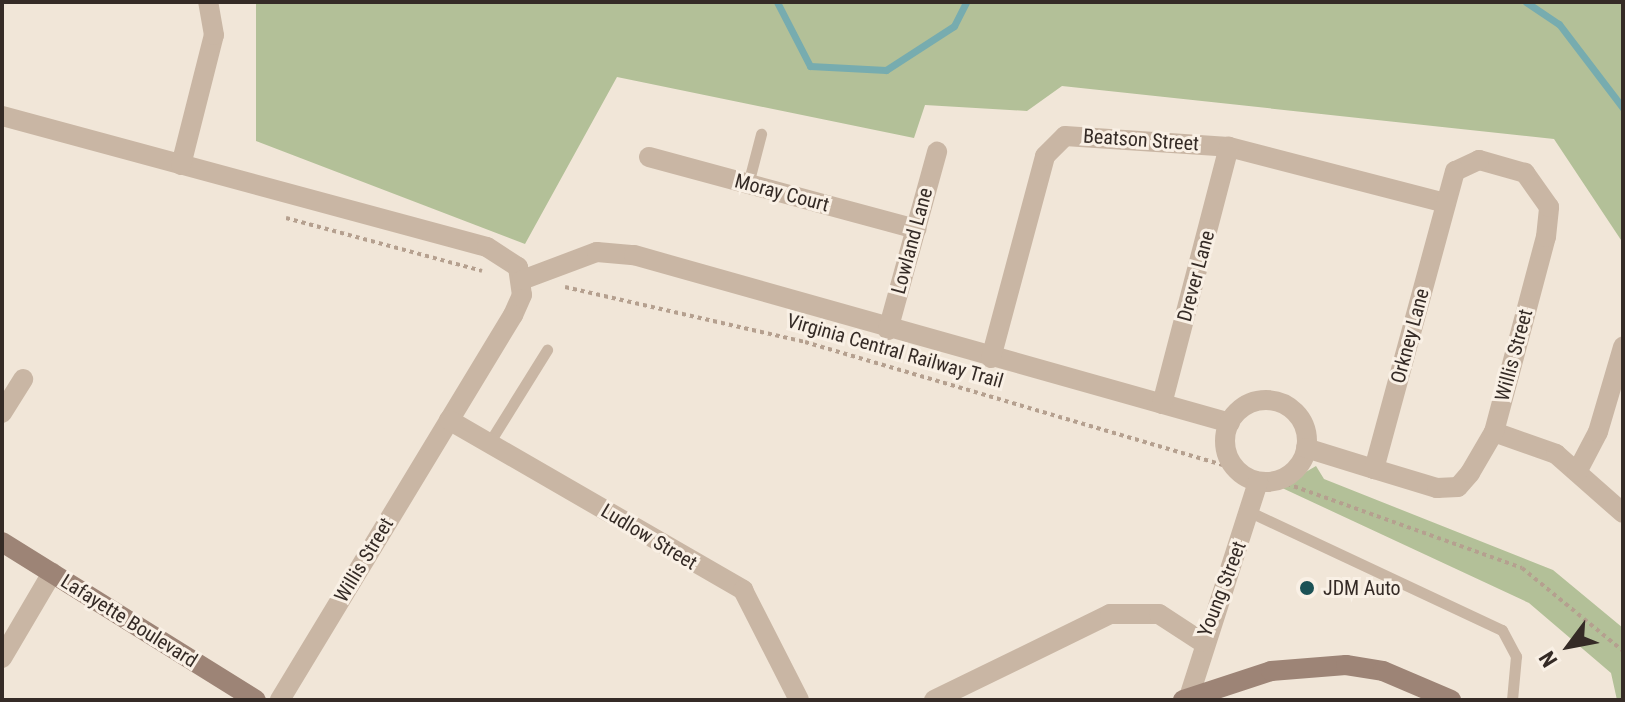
<!DOCTYPE html>
<html>
<head>
<meta charset="utf-8">
<style>
  body { margin:0 }
  #map { position:relative; width:1625px; height:702px; overflow:hidden; background:#f1e6d8; font-family:"Roboto Condensed",sans-serif }
  div>[style] { position:absolute }
  .green>* { inset:0; background:#b3c098 }
  .stream>* { height:7px; margin:-3.5px; padding:0 3.5px; transform-origin:3.5px; border-radius:3.5px; background:#77acaf }
  .path>* { height:4px; margin-top:-2px; transform-origin:0; background:repeating-linear-gradient(90deg,#b5a08f 0 4px,transparent 0 8px) }
  .lane>* { height:11px; margin:-5.5px; padding:0 5.5px; transform-origin:5.5px; border-radius:5.5px; background:#c9b6a4 }
  .street>* { height:20px; margin:-10px; padding:0 10px; transform-origin:10px; border-radius:10px; background:#c9b6a4 }
  .street>.ring { margin:-10px; padding:0; box-sizing:content-box; background:none; border:20px solid #c9b6a4; border-radius:50% }
  .secondary>* { height:20px; margin:-10px; padding:0 10px; transform-origin:10px; border-radius:10px; background:#9d8476 }
  .dots>* { width:22px; height:22px; translate:-50% -50%; box-sizing:border-box; border:4px solid #f9f0e5; border-radius:50% }
  span { translate:-50% -50%; white-space:nowrap; text-align:center; line-height:1.15; -webkit-text-stroke:6px #f9f0e5; paint-order:stroke }
  .street-label { font-size:20px; color:#352b26 }
  .poi-label { font-size:20px; color:#352b26 }
  .left { translate:0 -50%; text-align:left }
  .frame { position:absolute; inset:0; border:4px solid #352b26; pointer-events:none }
  .north { position:absolute; left:1529px; top:606px; width:80px; height:80px; -webkit-text-stroke:6px #f9f0e5; paint-order:stroke; rotate:238deg; font-size:22px; font-weight:700; line-height:32px; text-align:center; color:#352b26 }
  .north::after { content:''; display:block; margin:auto; width:28px; height:36px; background:#352b26; clip-path:polygon(50% 0,100% 100%,50% 72%,0 100%) }
</style>
</head>
<body>
<div id="map">
  <div class="green">
    <i style="clip-path:polygon(256px 2px,1623px 2px,1623px 243px,1554px 139px,1062px 86px,1027px 111px,925px 105px,914px 138px,617px 77px,525px 244px,256px 141px)"></i>
    <i style="clip-path:polygon(1316px 466px,1324px 479px,1553px 570px,1623px 628px,1623px 700px,1617px 700px,1611px 673px,1529px 603px,1280px 487px)"></i>
  </div>
  <div class="stream">
    <i style="left:777px;top:2px;width:72px;rotate:62.7deg"></i>
    <i style="left:810px;top:66px;width:76px;rotate:3deg"></i>
    <i style="left:886px;top:70px;width:81px;rotate:-32.9deg"></i>
    <i style="left:954px;top:26px;width:27px;rotate:-63deg"></i>
    <i style="left:1526px;top:2px;width:40px;rotate:34deg"></i>
    <i style="left:1559px;top:24px;width:106px;rotate:52.7deg"></i>
  </div>
  <div class="path">
    <i style="left:286px;top:218px;width:203px;rotate:15.1deg"></i>
    <i style="left:565px;top:287px;width:246px;rotate:12.9deg"></i>
    <i style="left:805px;top:342px;width:457px;rotate:16.4deg"></i>
    <i style="left:1279px;top:481px;width:258px;rotate:19.7deg"></i>
    <i style="left:1522px;top:568px;width:131px;rotate:39.4deg"></i>
  </div>
  <div class="lane">
    <i style="left:748px;top:184px;width:52px;rotate:-75.4deg"></i>
    <i style="left:489px;top:443px;width:110px;rotate:-58.1deg"></i>
    <i style="left:1250px;top:512px;width:278px;rotate:25.1deg"></i>
    <i style="left:1502px;top:630px;width:30px;rotate:62deg"></i>
    <i style="left:1516px;top:656px;width:44px;rotate:95.2deg"></i>
  </div>
  <div class="street">
    <i style="left:2px;top:116px;width:502px;rotate:15.12deg"></i>
    <i style="left:487px;top:247px;width:37px;rotate:33deg"></i>
    <i style="left:518px;top:267px;width:28px;rotate:82deg"></i>
    <i style="left:522px;top:295px;width:22px;rotate:114deg"></i>
    <i style="left:513px;top:315px;width:450px;rotate:121.2deg"></i>
    <i style="left:649px;top:157px;width:277px;rotate:15.1deg"></i>
    <i style="left:181px;top:165px;width:134px;rotate:-75.8deg"></i>
    <i style="left:214px;top:35px;width:34px;rotate:-100deg"></i>
    <i style="left:522px;top:280px;width:80px;rotate:-20.5deg"></i>
    <i style="left:597px;top:252px;width:37px;rotate:5deg"></i>
    <i style="left:634px;top:255px;width:619px;rotate:15.74deg"></i>
    <i style="left:888px;top:330px;width:185px;rotate:-74.6deg"></i>
    <i style="left:991px;top:358px;width:209px;rotate:-75deg"></i>
    <i style="left:1045px;top:156px;width:28px;rotate:-45deg"></i>
    <i style="left:1065px;top:136px;width:164px;rotate:3.8deg"></i>
    <i style="left:1229px;top:147px;width:224px;rotate:14.5deg"></i>
    <i class="ring" style="left:1225px;top:400px;width:62px;height:62px"></i>
    <i style="left:1162px;top:404px;width:266px;rotate:-75.4deg"></i>
    <i style="left:2px;top:413px;width:40px;rotate:-58deg"></i>
    <i style="left:449px;top:420px;width:340px;rotate:30deg"></i>
    <i style="left:743px;top:590px;width:123px;rotate:63deg"></i>
    <i style="left:1494px;top:432px;width:66px;rotate:19.5deg"></i>
    <i style="left:1556px;top:454px;width:89px;rotate:41.4deg"></i>
    <i style="left:1306px;top:448px;width:71px;rotate:17.2deg"></i>
    <i style="left:1374px;top:469px;width:66px;rotate:16.8deg"></i>
    <i style="left:1437px;top:488px;width:21px;rotate:-3deg"></i>
    <i style="left:1458px;top:487px;width:18px;rotate:-49deg"></i>
    <i style="left:1470px;top:473px;width:48px;rotate:-59.7deg"></i>
    <i style="left:1494px;top:432px;width:202px;rotate:-75.1deg"></i>
    <i style="left:1546px;top:237px;width:30px;rotate:-84deg"></i>
    <i style="left:1549px;top:207px;width:42px;rotate:-125.2deg"></i>
    <i style="left:1525px;top:173px;width:48px;rotate:-164.2deg"></i>
    <i style="left:1479px;top:160px;width:26px;rotate:155deg"></i>
    <i style="left:1455px;top:171px;width:309px;rotate:105.2deg"></i>
    <i style="left:1577px;top:472px;width:45px;rotate:-62.3deg"></i>
    <i style="left:1598px;top:432px;width:89px;rotate:-73.6deg"></i>
    <i style="left:2px;top:658px;width:99px;rotate:-59.5deg"></i>
    <i style="left:1189px;top:697px;width:226px;rotate:-72.2deg"></i>
    <i style="left:934px;top:700px;width:196px;rotate:-26deg"></i>
    <i style="left:1110px;top:614px;width:49px"></i>
    <i style="left:1159px;top:614px;width:51px;rotate:33.1deg"></i>
  </div>
  <div class="secondary">
    <i style="left:2px;top:542px;width:299px;rotate:31.9deg"></i>
    <i style="left:1183px;top:700px;width:93px;rotate:-18.2deg"></i>
    <i style="left:1271px;top:671px;width:75px;rotate:-4.6deg"></i>
    <i style="left:1346px;top:665px;width:37px;rotate:9deg"></i>
    <i style="left:1383px;top:671px;width:74px;rotate:23.1deg"></i>
  </div>
  <div class="dots">
    <i style="left:1307px;top:588px;background:#1b5256"></i>
  </div>
  <div class="street-label">
    <span style="left:1141px;top:140px;rotate:4deg">Beatson Street</span>
    <span style="left:782px;top:193px;rotate:15deg">Moray Court</span>
    <span style="left:912px;top:241px;rotate:-75deg">Lowland Lane</span>
    <span style="left:1196px;top:276px;rotate:-75deg">Drever Lane</span>
    <span style="left:1410px;top:336px;rotate:-75deg">Orkney Lane</span>
    <span style="left:895px;top:351px;rotate:16deg">Virginia Central Railway Trail</span>
    <span style="left:1514px;top:355px;rotate:-75deg">Willis Street</span>
    <span style="left:649px;top:537px;rotate:31deg">Ludlow Street</span>
    <span style="left:364px;top:560px;rotate:-59deg">Willis Street</span>
    <span style="left:1222px;top:589px;rotate:-69deg">Young Street</span>
    <span style="left:129px;top:621px;rotate:32deg">Lafayette Boulevard</span>
  </div>
  <div class="poi-label">
    <span class="left" style="left:1323px;top:588px">JDM Auto</span>
  </div>
  <div class="frame"></div>
  <div class="north">N</div>
</div>
</body>
</html>
